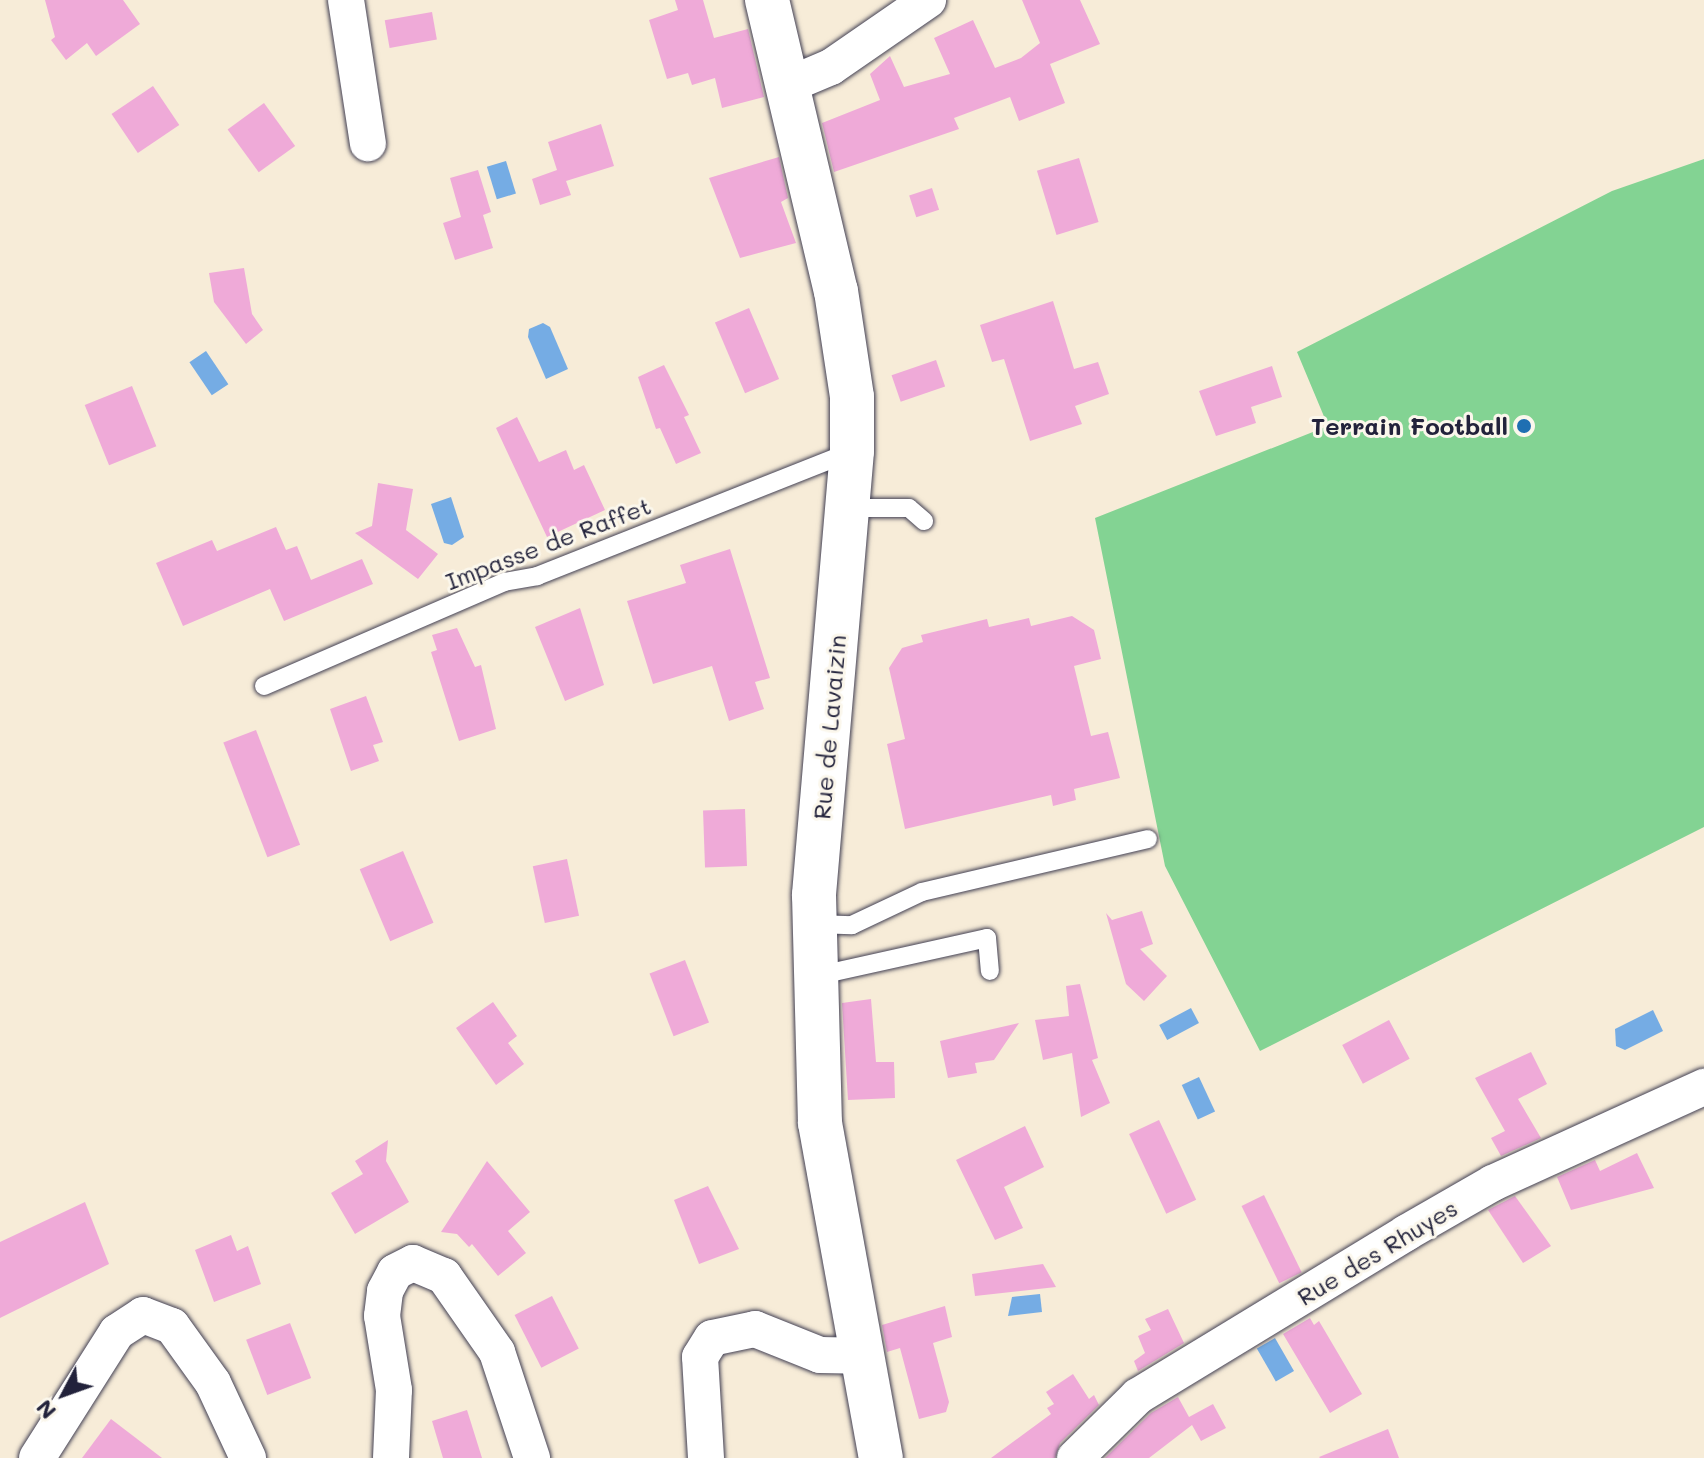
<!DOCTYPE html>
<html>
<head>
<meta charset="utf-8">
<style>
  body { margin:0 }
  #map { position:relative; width:1704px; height:1458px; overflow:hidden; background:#f7ecd8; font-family:Mali,sans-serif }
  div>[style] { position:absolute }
  .green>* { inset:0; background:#83d393 }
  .water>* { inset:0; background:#75ace4; transform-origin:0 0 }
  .building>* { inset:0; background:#efaad8; transform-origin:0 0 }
  .roads { filter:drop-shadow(0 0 2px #424053) drop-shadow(0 0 2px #424053) }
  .lane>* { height:18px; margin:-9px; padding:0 9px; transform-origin:9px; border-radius:9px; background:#fff }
  .street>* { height:36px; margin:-18px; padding:0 18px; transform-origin:18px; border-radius:18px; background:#fff }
  .secondary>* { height:44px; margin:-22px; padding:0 22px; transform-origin:22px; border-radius:22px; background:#fff }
  .dots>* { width:22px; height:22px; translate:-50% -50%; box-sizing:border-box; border:4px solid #fbf7ec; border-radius:50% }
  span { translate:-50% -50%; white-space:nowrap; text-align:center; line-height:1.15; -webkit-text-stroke:6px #fbf7ec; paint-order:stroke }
  .poi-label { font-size:24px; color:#22223b; font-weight:700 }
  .right { translate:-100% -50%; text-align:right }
  .street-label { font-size:24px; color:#22223b }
  .north { position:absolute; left:24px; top:1354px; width:80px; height:80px; -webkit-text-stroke:6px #fbf7ec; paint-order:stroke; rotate:229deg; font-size:22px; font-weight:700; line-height:32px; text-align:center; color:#22223b }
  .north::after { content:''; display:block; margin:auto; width:28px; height:36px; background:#22223b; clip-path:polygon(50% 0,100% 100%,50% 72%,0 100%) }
</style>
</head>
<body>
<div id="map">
  <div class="green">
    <i style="clip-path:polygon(1704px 159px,1704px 827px,1260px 1051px,1165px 866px,1095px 518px,1328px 426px,1297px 352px,1612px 191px)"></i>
  </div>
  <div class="water">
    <i style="left:506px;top:161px;width:34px;height:20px;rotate:73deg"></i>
    <i style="clip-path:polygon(543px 323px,550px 327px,568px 369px,546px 379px,528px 337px,529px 329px)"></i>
    <i style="left:206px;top:351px;width:40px;height:20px;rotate:56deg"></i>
    <i style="clip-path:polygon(451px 497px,464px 537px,452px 545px,444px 543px,431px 504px)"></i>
    <i style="left:1191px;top:1008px;width:17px;height:36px;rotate:62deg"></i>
    <i style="clip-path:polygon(1653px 1010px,1663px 1031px,1625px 1050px,1616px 1046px,1615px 1029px)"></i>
    <i style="left:1199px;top:1077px;width:38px;height:19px;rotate:65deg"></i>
    <i style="clip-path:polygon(1040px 1294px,1042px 1312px,1008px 1316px,1012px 1297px)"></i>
    <i style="left:1275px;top:1338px;width:38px;height:21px;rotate:60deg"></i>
  </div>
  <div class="building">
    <i style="clip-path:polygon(45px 0,123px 0,140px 24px,96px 56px,87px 43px,66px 60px,51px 40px,55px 37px)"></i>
    <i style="clip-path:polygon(675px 0,703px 0,714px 38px,748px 29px,764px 97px,722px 108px,715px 78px,692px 85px,688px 73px,667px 79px,649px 20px,678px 10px)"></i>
    <i style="clip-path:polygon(1022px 0,1080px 0,1100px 44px,1050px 64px,1065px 103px,1019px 121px,1010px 97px,954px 118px,959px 129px,834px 172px,822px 123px,880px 100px,870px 74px,890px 56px,904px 87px,950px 74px,934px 38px,973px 20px,995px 68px,1021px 58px,1040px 43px)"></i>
    <i style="left:432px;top:12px;width:28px;height:48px;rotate:80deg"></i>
    <i style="left:153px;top:86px;width:47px;height:50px;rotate:56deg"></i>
    <i style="left:264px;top:103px;width:53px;height:45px;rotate:54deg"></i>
    <i style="clip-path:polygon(601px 124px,614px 166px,566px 181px,571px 195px,540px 205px,532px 179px,557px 170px,548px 142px)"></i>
    <i style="clip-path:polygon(779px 157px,788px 198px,781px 202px,796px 243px,740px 258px,709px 178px)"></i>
    <i style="left:1079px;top:158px;width:67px;height:44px;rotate:73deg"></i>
    <i style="clip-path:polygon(478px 170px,491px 212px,483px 215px,493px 248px,455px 260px,443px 223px,461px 217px,450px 178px)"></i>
    <i style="left:932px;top:188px;width:23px;height:24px;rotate:72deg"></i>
    <i style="clip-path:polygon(244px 268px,252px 314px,263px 330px,246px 344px,214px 302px,209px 273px)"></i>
    <i style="clip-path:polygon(1053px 301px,1074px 369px,1098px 362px,1109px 394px,1075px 406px,1082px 424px,1030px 441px,1004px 359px,992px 362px,980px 325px)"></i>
    <i style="left:749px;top:308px;width:77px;height:37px;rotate:67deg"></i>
    <i style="left:936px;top:360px;width:28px;height:47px;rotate:71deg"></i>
    <i style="clip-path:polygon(664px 365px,689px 415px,684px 417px,701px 453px,676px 464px,660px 428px,656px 429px,638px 377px)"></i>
    <i style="clip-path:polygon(1272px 366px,1282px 397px,1251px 407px,1256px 423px,1216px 436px,1199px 391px)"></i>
    <i style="left:132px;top:386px;width:65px;height:51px;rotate:68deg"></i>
    <i style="clip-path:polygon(517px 417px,539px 462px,566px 450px,574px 470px,584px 465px,605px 510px,547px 537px,496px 428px)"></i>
    <i style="clip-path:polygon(378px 483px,413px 489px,406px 530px,438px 554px,418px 579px,355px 533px,372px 526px)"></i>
    <i style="clip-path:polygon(276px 527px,286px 550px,297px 546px,311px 580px,362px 559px,373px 584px,284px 621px,270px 589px,183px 626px,156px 563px,212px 540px,217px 551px)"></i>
    <i style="clip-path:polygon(730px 549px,770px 678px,755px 682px,764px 709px,729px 721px,712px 666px,653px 684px,627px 601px,686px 583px,680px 565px)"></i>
    <i style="clip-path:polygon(580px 608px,604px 685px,565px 701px,535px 627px)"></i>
    <i style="clip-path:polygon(1072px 616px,1094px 630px,1101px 659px,1074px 666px,1091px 736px,1108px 732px,1120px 778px,1074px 789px,1076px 800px,1053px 806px,1051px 795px,905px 829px,887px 744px,905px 739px,889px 668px,902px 648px,923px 642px,921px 635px,987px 619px,989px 627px,1029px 618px,1031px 626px)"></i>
    <i style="clip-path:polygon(457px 628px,475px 667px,481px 665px,496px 729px,459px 741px,431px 652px,437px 650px,432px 635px)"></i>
    <i style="clip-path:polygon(366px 696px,383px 742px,373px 745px,379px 761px,351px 771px,330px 709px)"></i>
    <i style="left:256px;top:730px;width:123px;height:35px;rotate:69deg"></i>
    <i style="left:745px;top:809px;width:57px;height:42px;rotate:88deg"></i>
    <i style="left:403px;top:851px;width:78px;height:47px;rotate:67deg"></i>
    <i style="left:567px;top:859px;width:58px;height:35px;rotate:78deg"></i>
    <i style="clip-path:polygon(1142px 911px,1153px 944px,1140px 949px,1167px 976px,1144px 1001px,1126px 984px,1106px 913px,1112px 920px)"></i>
    <i style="left:685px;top:960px;width:67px;height:38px;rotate:69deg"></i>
    <i style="clip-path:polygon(1080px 984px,1098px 1058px,1092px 1060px,1110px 1103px,1081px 1117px,1072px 1053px,1043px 1060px,1035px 1020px,1069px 1016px,1066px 986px)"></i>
    <i style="clip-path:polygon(871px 999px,876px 1062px,894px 1062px,895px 1098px,848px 1100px,842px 1003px)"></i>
    <i style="clip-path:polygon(493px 1002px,517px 1036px,508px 1043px,524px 1064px,496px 1085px,456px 1028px)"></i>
    <i style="left:1389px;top:1020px;width:44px;height:53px;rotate:62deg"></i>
    <i style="clip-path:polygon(1019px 1023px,994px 1060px,975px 1063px,977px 1073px,948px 1078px,940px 1041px)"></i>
    <i style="clip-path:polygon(1531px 1052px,1547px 1084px,1518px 1099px,1541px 1138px,1501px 1156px,1491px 1138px,1505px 1131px,1475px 1078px)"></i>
    <i style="left:1159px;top:1120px;width:88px;height:33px;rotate:65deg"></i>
    <i style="clip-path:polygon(1025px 1126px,1044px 1167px,1004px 1187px,1023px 1228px,995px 1240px,956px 1160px)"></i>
    <i style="clip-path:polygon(388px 1140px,386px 1161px,409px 1202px,355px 1234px,331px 1193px,363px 1174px,355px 1161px)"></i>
    <i style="clip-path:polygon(1637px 1153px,1654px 1188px,1571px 1210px,1557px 1177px,1595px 1160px,1600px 1171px)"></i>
    <i style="clip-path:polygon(487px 1161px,530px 1212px,508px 1231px,526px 1253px,498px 1276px,472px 1244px,469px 1247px,457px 1234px,441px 1232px)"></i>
    <i style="clip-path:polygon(708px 1186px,739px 1249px,699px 1264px,674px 1200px)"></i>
    <i style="left:1264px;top:1195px;width:86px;height:25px;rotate:64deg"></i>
    <i style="clip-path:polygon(1515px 1196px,1551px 1246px,1523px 1263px,1488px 1210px)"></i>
    <i style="clip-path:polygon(85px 1202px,109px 1264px,0 1318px,0 1242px)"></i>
    <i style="clip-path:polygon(231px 1235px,237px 1251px,248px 1246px,261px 1284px,214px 1302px,195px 1250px)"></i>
    <i style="clip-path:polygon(1043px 1264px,1056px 1287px,975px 1296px,972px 1274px)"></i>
    <i style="left:552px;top:1296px;width:59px;height:42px;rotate:63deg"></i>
    <i style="clip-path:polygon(945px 1306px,952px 1337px,933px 1343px,949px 1402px,946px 1412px,919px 1419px,900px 1348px,887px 1352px,882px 1325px)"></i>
    <i style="clip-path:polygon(1168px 1309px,1184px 1343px,1138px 1371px,1134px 1361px,1145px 1353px,1138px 1336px,1151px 1330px,1145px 1319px)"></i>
    <i style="clip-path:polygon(1310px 1318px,1314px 1325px,1319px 1321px,1362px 1394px,1330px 1413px,1283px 1334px)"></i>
    <i style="left:290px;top:1323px;width:59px;height:47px;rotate:69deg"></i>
    <i style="clip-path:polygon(1073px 1374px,1089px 1399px,1094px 1395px,1099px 1405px,1060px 1443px,1055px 1458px,991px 1458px,1051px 1414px,1047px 1408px,1054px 1404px,1046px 1392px)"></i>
    <i style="clip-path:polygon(1178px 1397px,1189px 1417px,1213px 1404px,1226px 1428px,1201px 1441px,1192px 1425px,1149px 1458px,1105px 1458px,1151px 1413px)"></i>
    <i style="clip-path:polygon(467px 1410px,482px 1458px,443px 1458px,432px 1421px)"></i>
    <i style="clip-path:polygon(111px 1419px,162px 1458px,82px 1458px)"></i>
    <i style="clip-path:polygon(1388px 1429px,1399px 1458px,1320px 1458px,1319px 1457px)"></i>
  </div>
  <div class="roads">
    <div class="lane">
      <i style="left:848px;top:508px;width:61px"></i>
      <i style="left:909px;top:508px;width:20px;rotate:41deg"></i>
      <i style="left:264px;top:686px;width:262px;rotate:-23.4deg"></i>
      <i style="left:504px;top:582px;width:34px;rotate:-10deg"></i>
      <i style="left:537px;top:576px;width:337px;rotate:-21.6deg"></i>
      <i style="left:815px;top:924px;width:37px;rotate:2deg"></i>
      <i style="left:852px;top:925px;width:77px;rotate:-25.2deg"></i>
      <i style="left:922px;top:892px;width:232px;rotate:-13.2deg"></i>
      <i style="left:816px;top:976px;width:175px;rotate:-12.5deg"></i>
      <i style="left:987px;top:938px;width:33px;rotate:85deg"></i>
    </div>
    <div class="street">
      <i style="left:346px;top:0;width:145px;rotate:81.3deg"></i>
      <i style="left:786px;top:86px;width:49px;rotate:-22.9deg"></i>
      <i style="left:831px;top:67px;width:118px;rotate:-34.6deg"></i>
      <i style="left:37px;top:1458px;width:149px;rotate:-57.6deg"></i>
      <i style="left:117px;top:1332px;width:31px;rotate:-33deg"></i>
      <i style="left:143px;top:1315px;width:31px;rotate:21deg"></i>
      <i style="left:172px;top:1326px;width:70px;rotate:54.3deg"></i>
      <i style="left:213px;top:1383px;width:83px;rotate:65deg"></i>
      <i style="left:391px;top:1458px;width:68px;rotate:-87.5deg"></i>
      <i style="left:394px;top:1390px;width:75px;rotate:-99.2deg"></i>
      <i style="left:382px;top:1316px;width:25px;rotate:-83deg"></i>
      <i style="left:385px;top:1291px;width:21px;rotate:-62deg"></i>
      <i style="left:395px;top:1272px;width:20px;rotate:-27deg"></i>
      <i style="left:413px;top:1263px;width:34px;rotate:23deg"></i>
      <i style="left:444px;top:1276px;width:93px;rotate:55.1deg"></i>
      <i style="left:497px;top:1352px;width:112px;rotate:71.7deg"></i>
      <i style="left:706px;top:1458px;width:101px;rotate:-93.4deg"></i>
      <i style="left:700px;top:1357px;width:22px;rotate:-58deg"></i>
      <i style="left:712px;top:1338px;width:44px;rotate:-11.8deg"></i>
      <i style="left:755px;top:1329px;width:70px;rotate:21.8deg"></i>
      <i style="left:820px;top:1355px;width:39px;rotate:1deg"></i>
      <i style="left:1075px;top:1458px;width:88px;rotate:-44.5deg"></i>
      <i style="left:1138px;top:1396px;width:314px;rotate:-31.3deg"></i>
      <i style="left:1406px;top:1233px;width:100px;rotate:-29.9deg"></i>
      <i style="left:1493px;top:1183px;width:232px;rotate:-24.5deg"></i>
    </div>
    <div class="secondary">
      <i style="left:767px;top:0;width:299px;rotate:76.7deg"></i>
      <i style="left:836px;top:291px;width:107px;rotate:81.4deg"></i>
      <i style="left:852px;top:397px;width:54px;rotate:90deg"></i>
      <i style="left:852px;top:451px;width:446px;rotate:94.9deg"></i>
      <i style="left:814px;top:895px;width:228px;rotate:88.5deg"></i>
      <i style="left:820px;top:1123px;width:341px;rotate:79.7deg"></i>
    </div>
  </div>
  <div class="dots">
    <i style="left:1524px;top:426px;background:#1f6fb2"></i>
  </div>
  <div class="poi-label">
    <span class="right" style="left:1508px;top:426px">Terrain Football</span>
  </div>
  <div class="street-label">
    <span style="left:548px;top:543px;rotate:-21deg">Impasse de Raffet</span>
    <span style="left:829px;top:727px;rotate:-85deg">Rue de Lavaizin</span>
    <span style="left:1377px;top:1252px;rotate:-31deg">Rue des Rhuyes</span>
  </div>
  <div class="north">N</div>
</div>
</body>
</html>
